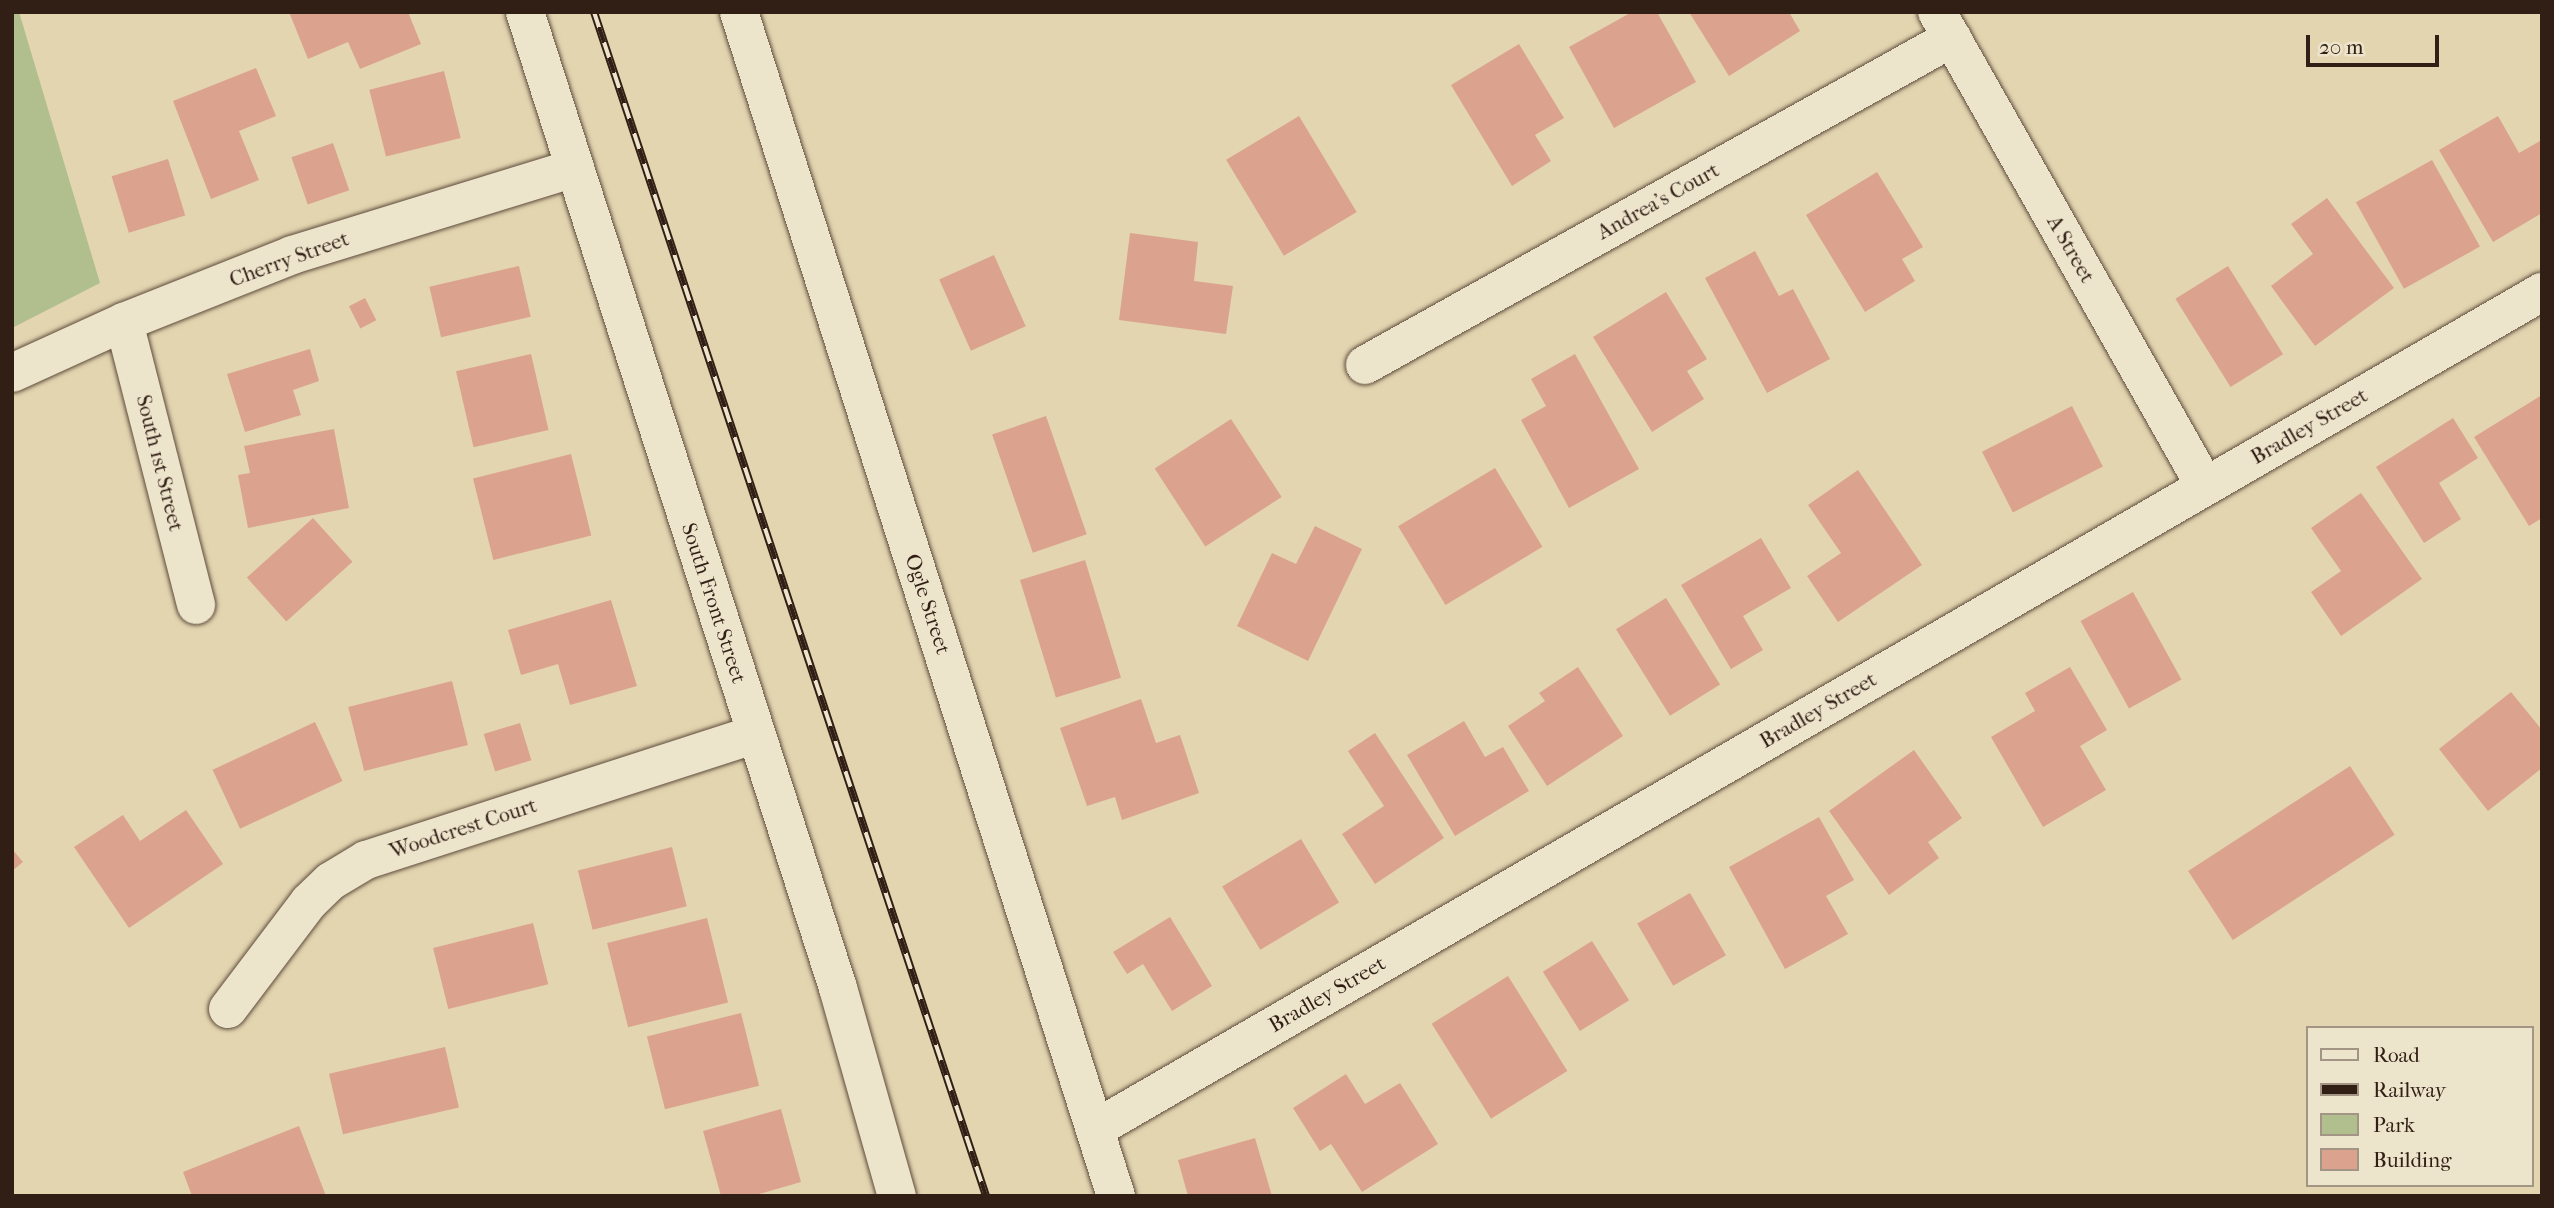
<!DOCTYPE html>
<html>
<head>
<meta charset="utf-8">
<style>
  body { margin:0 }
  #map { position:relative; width:2554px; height:1208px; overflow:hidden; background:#e3d5b0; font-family:"IM FELL French Canon",serif }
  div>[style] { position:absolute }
  .green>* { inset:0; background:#b1be8d }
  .building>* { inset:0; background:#dba38d; transform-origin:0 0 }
  .roads { filter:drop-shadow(0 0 2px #5e4c3c) drop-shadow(0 0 2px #5e4c3c) }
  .minor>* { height:38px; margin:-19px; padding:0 19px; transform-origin:19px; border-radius:19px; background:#ede4cc }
  .secondary>* { height:38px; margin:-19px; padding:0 19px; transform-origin:19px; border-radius:19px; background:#ede4cc }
  .rail>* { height:8px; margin-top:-4px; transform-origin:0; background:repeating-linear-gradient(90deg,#ede4cc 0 16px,#311f15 0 32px); box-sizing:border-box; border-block:2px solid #311f15 }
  span { translate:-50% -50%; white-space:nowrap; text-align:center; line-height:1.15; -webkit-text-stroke:5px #ede4cc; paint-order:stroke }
  .street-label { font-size:21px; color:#311f15 }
  .frame { position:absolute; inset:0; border:14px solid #311f15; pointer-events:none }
  .legend { position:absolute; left:2306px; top:1026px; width:228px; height:161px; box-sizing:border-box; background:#ede4cc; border:2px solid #a29583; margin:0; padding:9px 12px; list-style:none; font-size:21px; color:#311f15 }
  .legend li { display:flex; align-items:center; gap:14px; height:35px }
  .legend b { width:35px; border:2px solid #a29583 }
  .scale { position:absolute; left:2306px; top:35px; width:133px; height:32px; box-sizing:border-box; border:4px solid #311f15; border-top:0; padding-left:9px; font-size:21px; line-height:24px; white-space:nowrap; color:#311f15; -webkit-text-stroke:5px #ede4cc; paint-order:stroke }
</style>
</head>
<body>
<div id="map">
  <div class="green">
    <i style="clip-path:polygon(12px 12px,19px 12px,100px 283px,12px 328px)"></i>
  </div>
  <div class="building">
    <i style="clip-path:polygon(289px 12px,408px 12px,421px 44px,360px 69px,348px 42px,308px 59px)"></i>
    <i style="clip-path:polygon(1632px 12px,1657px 12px,1696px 82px,1614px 128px,1569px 47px)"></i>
    <i style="clip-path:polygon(1689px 12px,1789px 12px,1800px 31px,1729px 76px)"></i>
    <i style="clip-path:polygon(1519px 44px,1564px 118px,1535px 135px,1551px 161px,1512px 186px,1451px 85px)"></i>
    <i style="clip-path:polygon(256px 68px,276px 116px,239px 131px,259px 180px,211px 199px,173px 101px)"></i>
    <i style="left:444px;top:71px;width:69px;height:77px;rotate:76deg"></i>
    <i style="left:1299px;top:116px;width:112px;height:85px;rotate:59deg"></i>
    <i style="clip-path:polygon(2498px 116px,2519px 153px,2540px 141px,2542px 143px,2542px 213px,2493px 242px,2439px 150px)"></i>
    <i style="left:333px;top:143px;width:50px;height:44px;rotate:71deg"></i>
    <i style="left:168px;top:159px;width:59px;height:59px;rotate:73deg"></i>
    <i style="left:2432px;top:160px;width:99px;height:87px;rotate:61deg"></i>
    <i style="clip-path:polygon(1877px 172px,1923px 247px,1902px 259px,1915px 281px,1865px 312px,1806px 215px)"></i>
    <i style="clip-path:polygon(2327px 198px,2394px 288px,2315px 346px,2271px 286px,2313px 254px,2291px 224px)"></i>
    <i style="clip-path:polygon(1130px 233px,1198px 242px,1194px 281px,1233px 286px,1226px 334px,1119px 320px)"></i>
    <i style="clip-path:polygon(1755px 251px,1779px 296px,1793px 289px,1830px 359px,1767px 393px,1705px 278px)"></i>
    <i style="left:994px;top:255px;width:78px;height:60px;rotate:66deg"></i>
    <i style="left:519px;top:266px;width:52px;height:92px;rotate:77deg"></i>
    <i style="left:2228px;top:266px;width:104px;height:62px;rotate:58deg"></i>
    <i style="clip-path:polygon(1666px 292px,1707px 359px,1687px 371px,1704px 399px,1652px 432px,1593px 337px)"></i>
    <i style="left:365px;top:298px;width:25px;height:18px;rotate:63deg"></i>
    <i style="clip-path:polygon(310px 349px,319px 381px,293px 390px,301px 415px,245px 432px,227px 374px)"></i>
    <i style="left:531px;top:354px;width:78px;height:77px;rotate:77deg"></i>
    <i style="clip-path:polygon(1575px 354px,1639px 469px,1569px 508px,1521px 420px,1546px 406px,1531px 379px)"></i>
    <i style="clip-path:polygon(2542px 395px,2542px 518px,2529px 526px,2474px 437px)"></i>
    <i style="left:2072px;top:406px;width:68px;height:101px;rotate:63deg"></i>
    <i style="left:1046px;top:416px;width:125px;height:57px;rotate:71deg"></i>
    <i style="clip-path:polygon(2453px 418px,2478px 458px,2439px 483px,2461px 519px,2424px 543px,2376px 467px)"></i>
    <i style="left:1231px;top:419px;width:93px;height:91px;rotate:57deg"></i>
    <i style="clip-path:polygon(334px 429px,349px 508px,248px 528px,238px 475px,250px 473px,244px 446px)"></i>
    <i style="left:571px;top:454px;width:84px;height:101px;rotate:76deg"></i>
    <i style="left:1495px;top:468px;width:92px;height:113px;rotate:59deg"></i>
    <i style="clip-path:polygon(1858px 470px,1922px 565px,1838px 622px,1807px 576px,1841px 553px,1808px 505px)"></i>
    <i style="clip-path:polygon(2361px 493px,2422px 579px,2341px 636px,2311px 592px,2341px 571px,2311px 528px)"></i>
    <i style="left:313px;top:518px;width:59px;height:89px;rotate:48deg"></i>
    <i style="clip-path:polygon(1315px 526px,1362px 549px,1308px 661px,1237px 626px,1272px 553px,1296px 564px)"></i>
    <i style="clip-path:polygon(1761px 538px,1791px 588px,1743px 616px,1763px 650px,1731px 669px,1681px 585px)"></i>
    <i style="left:1085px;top:560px;width:123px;height:68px;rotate:73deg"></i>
    <i style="left:2133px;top:592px;width:100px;height:60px;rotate:61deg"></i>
    <i style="left:1666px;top:598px;width:102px;height:59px;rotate:58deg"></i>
    <i style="clip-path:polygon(611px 600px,637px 686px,570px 705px,558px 664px,521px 675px,508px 630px)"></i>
    <i style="clip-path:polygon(1578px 667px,1623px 736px,1547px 786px,1508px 726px,1545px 701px,1539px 693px)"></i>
    <i style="clip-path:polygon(2070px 667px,2107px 730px,2080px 746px,2106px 790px,2043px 827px,1991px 737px,2035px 711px,2025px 693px)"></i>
    <i style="left:452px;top:681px;width:66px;height:107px;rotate:76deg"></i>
    <i style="clip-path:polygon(2511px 692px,2542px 730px,2542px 768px,2488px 811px,2439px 749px)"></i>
    <i style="clip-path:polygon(1141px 699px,1156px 743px,1180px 735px,1199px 793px,1122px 820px,1115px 797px,1087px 806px,1060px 728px)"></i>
    <i style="clip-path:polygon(1464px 721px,1485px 757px,1503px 747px,1529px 791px,1455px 836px,1407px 755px)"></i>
    <i style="left:315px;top:722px;width:65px;height:113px;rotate:65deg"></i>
    <i style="left:520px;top:723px;width:39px;height:38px;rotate:73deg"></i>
    <i style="clip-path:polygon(1375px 733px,1444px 838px,1375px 884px,1342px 834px,1384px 806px,1348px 751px)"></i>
    <i style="clip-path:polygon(1914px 750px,1962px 818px,1928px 842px,1939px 858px,1889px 895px,1829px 811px)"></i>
    <i style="left:2350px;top:766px;width:82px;height:193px;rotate:57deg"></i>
    <i style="clip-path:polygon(186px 810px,223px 864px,129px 928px,74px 847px,123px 815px,140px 841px)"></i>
    <i style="clip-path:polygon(1819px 817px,1854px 880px,1826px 896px,1848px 934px,1785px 969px,1729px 867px)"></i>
    <i style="left:1301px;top:839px;width:74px;height:92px;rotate:59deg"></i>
    <i style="left:672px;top:847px;width:61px;height:97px;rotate:76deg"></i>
    <i style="clip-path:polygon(12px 849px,23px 862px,12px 871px)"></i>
    <i style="left:1690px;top:893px;width:72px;height:61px;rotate:60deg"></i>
    <i style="clip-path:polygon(1170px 917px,1212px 986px,1172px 1011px,1143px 964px,1127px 974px,1113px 952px)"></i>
    <i style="left:707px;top:918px;width:87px;height:103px;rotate:76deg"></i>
    <i style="left:533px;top:923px;width:63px;height:103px;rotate:76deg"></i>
    <i style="left:1592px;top:941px;width:70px;height:58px;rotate:58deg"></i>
    <i style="left:1508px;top:976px;width:112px;height:90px;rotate:58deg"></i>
    <i style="left:741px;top:1013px;width:75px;height:97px;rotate:76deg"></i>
    <i style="left:445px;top:1047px;width:62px;height:119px;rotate:77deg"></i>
    <i style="clip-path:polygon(1346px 1074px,1365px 1104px,1400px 1083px,1438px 1144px,1362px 1192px,1331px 1144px,1320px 1151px,1293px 1108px)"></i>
    <i style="clip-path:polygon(781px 1109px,801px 1182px,752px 1196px,721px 1196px,703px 1131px)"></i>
    <i style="clip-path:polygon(299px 1126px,326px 1196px,192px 1196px,183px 1172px)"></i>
    <i style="clip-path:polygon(1255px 1138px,1272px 1196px,1188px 1196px,1178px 1160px)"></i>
  </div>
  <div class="roads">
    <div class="minor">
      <i style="left:739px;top:12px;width:1243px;rotate:72.34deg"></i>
      <i style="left:1937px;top:12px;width:545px;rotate:60.52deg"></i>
      <i style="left:124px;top:322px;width:292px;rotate:75.7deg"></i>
      <i style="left:1365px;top:365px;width:672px;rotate:-29.12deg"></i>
      <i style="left:12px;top:373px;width:123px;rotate:-24.5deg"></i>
      <i style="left:124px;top:322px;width:181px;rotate:-21.7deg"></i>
      <i style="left:292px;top:255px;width:296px;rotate:-17.1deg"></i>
      <i style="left:228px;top:1009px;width:134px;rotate:-52.9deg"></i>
      <i style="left:309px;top:902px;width:30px;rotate:-44deg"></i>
      <i style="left:331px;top:881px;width:41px;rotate:-31deg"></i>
      <i style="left:366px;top:860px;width:410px;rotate:-17.9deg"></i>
      <i style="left:1095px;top:1129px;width:1672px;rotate:-30.05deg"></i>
    </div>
    <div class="secondary">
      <i style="left:525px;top:12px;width:1025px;rotate:72.22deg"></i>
      <i style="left:838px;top:988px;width:216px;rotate:74.2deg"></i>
    </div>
  </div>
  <div class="rail">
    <i style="left:594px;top:12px;width:1247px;rotate:71.68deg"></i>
  </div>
  <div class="street-label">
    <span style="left:1658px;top:201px;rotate:-29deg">Andrea's Court</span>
    <span style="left:2071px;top:249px;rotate:60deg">A Street</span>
    <span style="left:289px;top:259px;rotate:-20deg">Cherry Street</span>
    <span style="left:2309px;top:426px;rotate:-30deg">Bradley Street</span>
    <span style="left:160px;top:463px;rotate:76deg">South 1st Street</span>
    <span style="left:714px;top:603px;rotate:72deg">South Front Street</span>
    <span style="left:928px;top:604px;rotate:72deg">Ogle Street</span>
    <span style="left:1818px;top:710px;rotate:-30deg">Bradley Street</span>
    <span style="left:463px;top:828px;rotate:-18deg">Woodcrest Court</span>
    <span style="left:1327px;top:994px;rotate:-30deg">Bradley Street</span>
  </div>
  <div class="frame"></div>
  <ul class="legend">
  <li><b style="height:9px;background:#ede4cc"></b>Road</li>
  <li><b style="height:9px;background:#311f15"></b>Railway</li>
  <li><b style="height:19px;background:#b1be8d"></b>Park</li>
  <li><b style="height:19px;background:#dba38d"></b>Building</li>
  </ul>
  <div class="scale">20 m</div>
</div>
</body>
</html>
